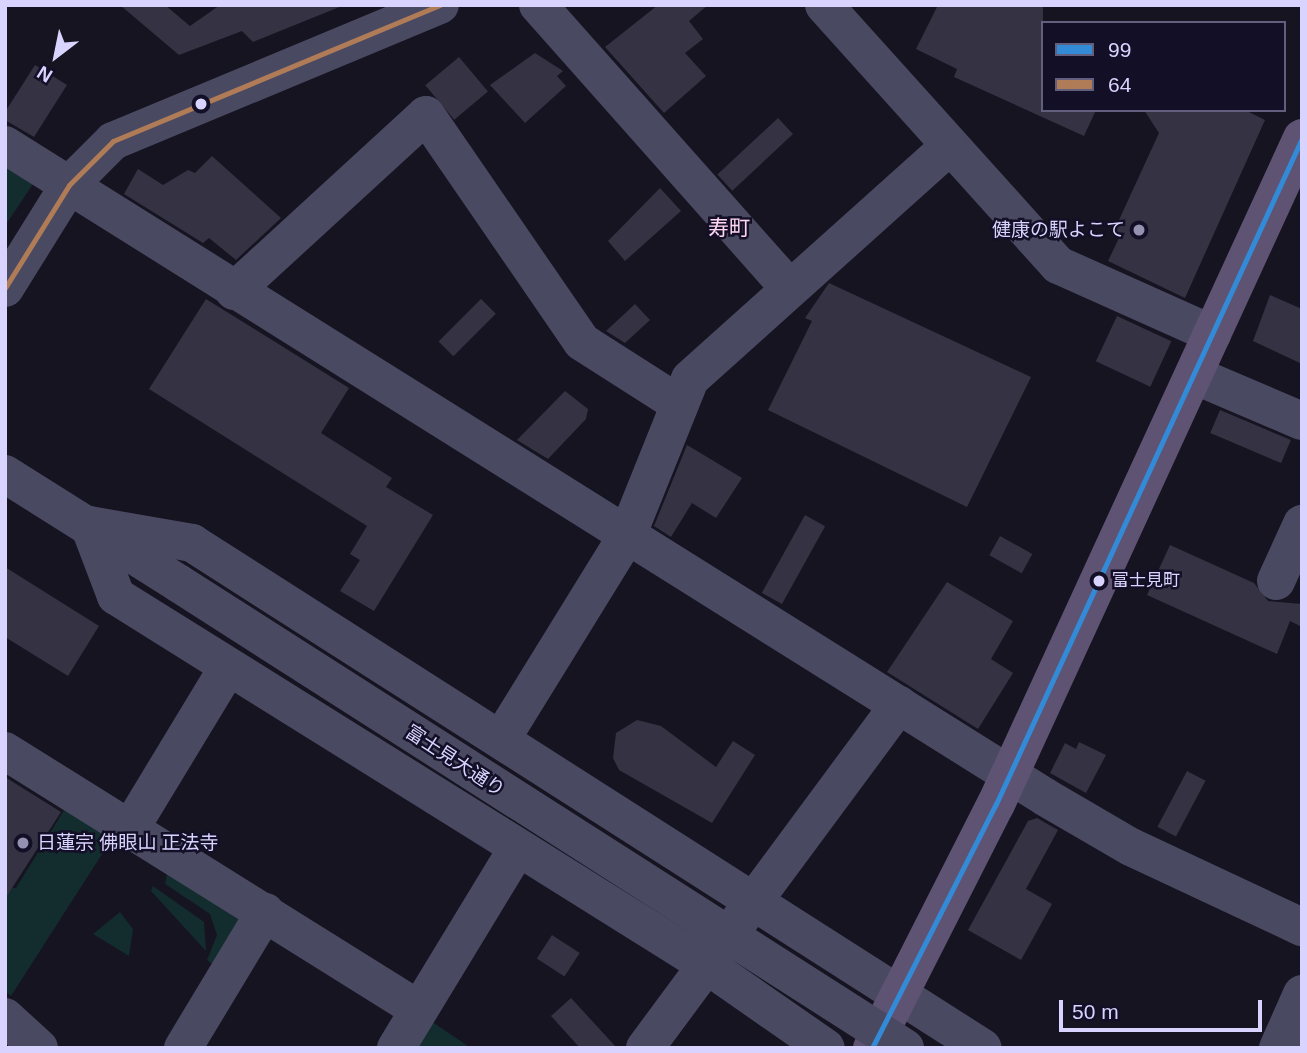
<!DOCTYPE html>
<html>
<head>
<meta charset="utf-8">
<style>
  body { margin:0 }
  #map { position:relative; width:1307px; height:1053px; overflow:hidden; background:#161421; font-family:Arial,"Noto Sans JP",sans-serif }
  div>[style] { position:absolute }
  .green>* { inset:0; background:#132c2d }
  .building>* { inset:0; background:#343243; transform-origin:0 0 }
  .minor>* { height:38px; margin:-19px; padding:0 19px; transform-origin:19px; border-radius:19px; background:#4a4962 }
  .major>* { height:38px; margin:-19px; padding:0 19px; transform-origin:19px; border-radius:19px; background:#5e5373 }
  .minor-bridge>* { height:38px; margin:-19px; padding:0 19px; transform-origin:19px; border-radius:19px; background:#4a4962 }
  .bus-1>* { height:5px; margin:-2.5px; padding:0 2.5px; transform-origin:2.5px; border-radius:2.5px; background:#338bd7 }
  .bus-2>* { height:5px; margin:-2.5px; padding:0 2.5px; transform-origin:2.5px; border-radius:2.5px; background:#b07c57 }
  .dots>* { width:19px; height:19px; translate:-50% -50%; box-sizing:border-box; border:4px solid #130f26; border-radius:50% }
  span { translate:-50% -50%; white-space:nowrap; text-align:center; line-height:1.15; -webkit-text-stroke:5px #130f26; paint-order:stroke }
  .bus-label { font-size:17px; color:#d9d4ff }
  .left { translate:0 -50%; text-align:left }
  .poi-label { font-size:19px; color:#d9d4ff }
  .right { translate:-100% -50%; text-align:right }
  .street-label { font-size:19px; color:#d9d4ff }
  .neighbourhood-label { font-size:21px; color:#ffd6f0 }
  .frame { position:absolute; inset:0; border:7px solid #d9d4ff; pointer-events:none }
  .legend { position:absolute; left:1041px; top:21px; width:245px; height:91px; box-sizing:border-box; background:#130f26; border:2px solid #625e7d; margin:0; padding:9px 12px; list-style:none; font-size:21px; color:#d9d4ff }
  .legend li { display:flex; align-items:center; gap:14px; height:35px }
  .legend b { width:35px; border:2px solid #625e7d }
  .north { position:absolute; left:21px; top:21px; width:70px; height:70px; -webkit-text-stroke:5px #130f26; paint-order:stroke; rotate:212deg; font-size:19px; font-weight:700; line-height:28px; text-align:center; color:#d9d4ff }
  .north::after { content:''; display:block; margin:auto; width:24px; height:32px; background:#d9d4ff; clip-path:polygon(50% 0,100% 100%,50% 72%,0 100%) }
  .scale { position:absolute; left:1059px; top:1000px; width:203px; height:32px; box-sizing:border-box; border:4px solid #d9d4ff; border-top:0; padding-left:9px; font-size:21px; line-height:24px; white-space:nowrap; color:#d9d4ff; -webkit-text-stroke:5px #130f26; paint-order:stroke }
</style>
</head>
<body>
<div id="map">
  <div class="green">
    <i style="clip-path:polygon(5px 161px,35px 181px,5px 226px)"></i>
    <i style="clip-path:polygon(66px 807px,113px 837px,11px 996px,5px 991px,5px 888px,16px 888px)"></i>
    <i style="clip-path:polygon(168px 869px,244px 922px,212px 964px,207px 960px,217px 935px,210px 914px,165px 884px)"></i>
    <i style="clip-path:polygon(153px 886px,204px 922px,206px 951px,151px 891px)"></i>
    <i style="clip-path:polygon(120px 912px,133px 929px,129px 956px,93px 934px)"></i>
    <i style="clip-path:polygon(428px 1019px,471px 1048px,412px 1048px)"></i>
  </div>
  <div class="building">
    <i style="clip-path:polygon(120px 5px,165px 5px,190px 26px,220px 5px,342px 6px,253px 42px,242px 31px,179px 55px)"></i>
    <i style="clip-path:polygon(658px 5px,708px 5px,689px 21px,703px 39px,685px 53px,706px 76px,664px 113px,605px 47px)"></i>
    <i style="clip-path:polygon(938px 5px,1043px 5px,1043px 110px,1096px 110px,1084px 136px,954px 77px,957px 69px,916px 49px)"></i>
    <i style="clip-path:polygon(535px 53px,563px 71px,557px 76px,566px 86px,525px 123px,490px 85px)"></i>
    <i style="left:459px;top:57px;width:45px;height:44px;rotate:50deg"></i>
    <i style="clip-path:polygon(35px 65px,67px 85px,34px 137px,5px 120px,5px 112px)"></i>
    <i style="clip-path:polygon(1144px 110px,1245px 110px,1265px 120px,1185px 298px,1108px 261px,1120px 236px,1113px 233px,1159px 133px)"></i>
    <i style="left:778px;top:118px;width:22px;height:83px;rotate:47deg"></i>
    <i style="clip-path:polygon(212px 156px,281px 218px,236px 260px,209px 238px,203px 243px,124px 194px,138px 169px,163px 185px,188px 170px,195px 173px)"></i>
    <i style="clip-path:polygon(660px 188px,681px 211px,625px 261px,608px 241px)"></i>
    <i style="clip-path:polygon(829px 283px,1031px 377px,967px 507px,768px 410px,812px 321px,805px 318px)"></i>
    <i style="clip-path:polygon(1270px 295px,1302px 309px,1302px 364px,1253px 341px)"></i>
    <i style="clip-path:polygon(206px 299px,349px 388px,321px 433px,392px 478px,386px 487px,433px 515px,374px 611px,340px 591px,360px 560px,350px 554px,367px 526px,149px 389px)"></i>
    <i style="left:481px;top:299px;width:21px;height:60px;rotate:45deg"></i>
    <i style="clip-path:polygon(635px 304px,650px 320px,625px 343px,606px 331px)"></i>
    <i style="left:1117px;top:316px;width:60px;height:50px;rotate:25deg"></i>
    <i style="clip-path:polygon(565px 391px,588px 409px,586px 419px,548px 459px,517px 440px)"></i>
    <i style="left:1220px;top:410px;width:77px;height:25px;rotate:23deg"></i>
    <i style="clip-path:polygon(687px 445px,742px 478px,716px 518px,692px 503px,671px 537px,654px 526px)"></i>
    <i style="left:805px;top:515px;width:23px;height:89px;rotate:29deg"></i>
    <i style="left:1000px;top:536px;width:37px;height:22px;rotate:29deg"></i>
    <i style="clip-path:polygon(1170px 545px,1254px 583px,1268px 601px,1302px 604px,1302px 627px,1290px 621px,1277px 654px,1147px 595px)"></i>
    <i style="clip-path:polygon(5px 567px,99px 626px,68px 676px,5px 637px)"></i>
    <i style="clip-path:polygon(947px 582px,1013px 621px,991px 659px,1013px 673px,978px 729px,887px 672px)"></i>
    <i style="clip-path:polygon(637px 720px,661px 726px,716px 767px,733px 741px,755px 755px,712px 823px,619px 770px,613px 758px,616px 733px)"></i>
    <i style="clip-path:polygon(1079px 742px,1106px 755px,1086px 793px,1050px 773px,1065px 743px,1076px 749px)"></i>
    <i style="left:1187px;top:771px;width:21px;height:63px;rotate:28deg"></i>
    <i style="clip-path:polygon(5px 777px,61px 812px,5px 899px)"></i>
    <i style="clip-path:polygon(1037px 818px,1058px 830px,1026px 889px,1052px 904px,1021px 960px,968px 930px,1028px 821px)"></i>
    <i style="left:552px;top:935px;width:33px;height:28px;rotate:33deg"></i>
    <i style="clip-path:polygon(571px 998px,617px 1048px,580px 1048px,551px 1016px)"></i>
  </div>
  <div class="minor">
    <i style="left:538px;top:5px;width:377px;rotate:48.4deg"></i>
    <i style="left:824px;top:5px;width:350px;rotate:48deg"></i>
    <i style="left:1058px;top:265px;width:169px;rotate:24.1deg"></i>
    <i style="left:5px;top:145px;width:1227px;rotate:32.08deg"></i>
    <i style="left:1045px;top:797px;width:99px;rotate:30.2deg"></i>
    <i style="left:1131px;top:847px;width:189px;rotate:25.1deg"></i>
    <i style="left:5px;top:288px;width:121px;rotate:-58.1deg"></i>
    <i style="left:69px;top:185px;width:62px;rotate:-45deg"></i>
    <i style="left:113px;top:141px;width:354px;rotate:-22.6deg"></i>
    <i style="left:234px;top:291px;width:260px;rotate:-42.5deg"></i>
    <i style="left:426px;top:115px;width:275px;rotate:55.5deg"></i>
    <i style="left:582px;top:342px;width:112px;rotate:32.6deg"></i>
    <i style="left:1194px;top:375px;width:117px;rotate:23.1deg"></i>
    <i style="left:5px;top:474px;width:204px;rotate:32.2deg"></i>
    <i style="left:89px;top:525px;width:105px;rotate:9.9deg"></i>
    <i style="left:192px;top:543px;width:938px;rotate:32.56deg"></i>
    <i style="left:89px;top:525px;width:76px;rotate:69.2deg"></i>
    <i style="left:116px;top:596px;width:695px;rotate:32deg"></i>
    <i style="left:705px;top:964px;width:147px;rotate:34.8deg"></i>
    <i style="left:1276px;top:581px;width:63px;rotate:-65.5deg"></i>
    <i style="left:502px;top:738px;width:238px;rotate:-58.3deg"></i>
    <i style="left:627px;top:536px;width:169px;rotate:-68.1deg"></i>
    <i style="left:690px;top:379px;width:348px;rotate:-41.9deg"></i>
    <i style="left:5px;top:751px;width:488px;rotate:32deg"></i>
    <i style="left:130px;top:829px;width:172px;rotate:-58.8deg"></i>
    <i style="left:5px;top:1017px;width:46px;rotate:42.4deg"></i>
    <i style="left:183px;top:1048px;width:159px;rotate:-58.9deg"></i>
    <i style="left:396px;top:1048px;width:233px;rotate:-58.7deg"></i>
    <i style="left:645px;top:1048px;width:427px;rotate:-53.5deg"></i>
    <i style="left:1278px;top:1048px;width:59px;rotate:-66deg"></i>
  </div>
  <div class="major">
    <i style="left:872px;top:1048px;width:274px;rotate:-63.1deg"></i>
    <i style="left:996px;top:804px;width:733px;rotate:-65.32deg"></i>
  </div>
  <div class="minor-bridge">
    <i style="left:178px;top:583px;width:863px;rotate:32.6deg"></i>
  </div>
  <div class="bus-1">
    <i style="left:872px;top:1048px;width:274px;rotate:-63.1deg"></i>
    <i style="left:996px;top:804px;width:733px;rotate:-65.32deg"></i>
  </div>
  <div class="bus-2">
    <i style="left:5px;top:288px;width:121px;rotate:-58.1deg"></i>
    <i style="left:69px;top:185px;width:62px;rotate:-45deg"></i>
    <i style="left:113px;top:141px;width:354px;rotate:-22.6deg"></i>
  </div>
  <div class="dots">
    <i style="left:201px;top:104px;background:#d9d4ff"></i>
    <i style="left:1139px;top:230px;background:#9591b1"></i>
    <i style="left:1099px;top:581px;background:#d9d4ff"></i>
    <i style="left:23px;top:843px;background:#9591b1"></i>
  </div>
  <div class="bus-label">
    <span class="left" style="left:1112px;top:581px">富士見町</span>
  </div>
  <div class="poi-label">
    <span class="right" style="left:1125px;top:230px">健康の駅よこて</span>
    <span class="left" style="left:37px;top:843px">日蓮宗 佛眼山 正法寺</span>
  </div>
  <div class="street-label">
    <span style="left:455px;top:761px;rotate:33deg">富士見大通り</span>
  </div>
  <div class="neighbourhood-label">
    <span style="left:729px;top:228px">寿町</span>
  </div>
  <div class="frame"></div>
  <ul class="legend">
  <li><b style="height:9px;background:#338bd7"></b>99</li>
  <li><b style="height:9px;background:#b07c57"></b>64</li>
  </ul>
  <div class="north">N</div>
  <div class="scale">50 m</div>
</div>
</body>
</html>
